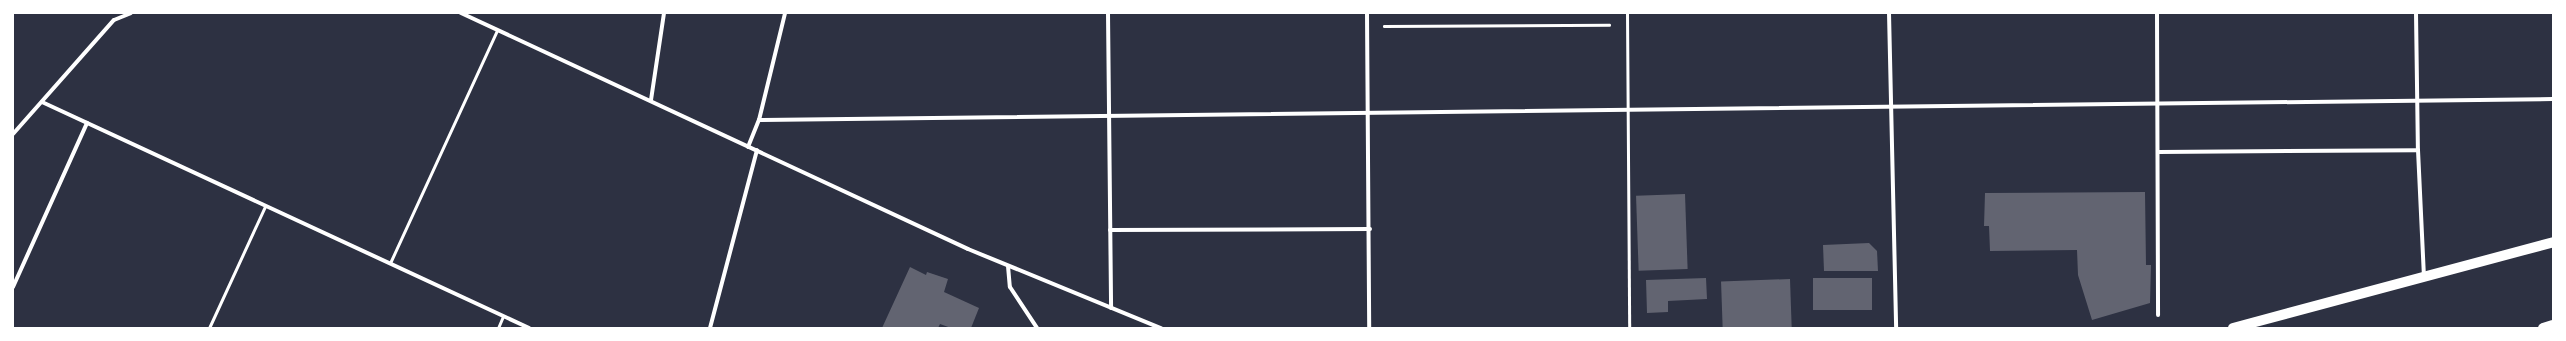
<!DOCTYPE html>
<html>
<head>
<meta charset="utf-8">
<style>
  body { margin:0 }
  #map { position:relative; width:2566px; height:341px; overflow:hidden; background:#2d3142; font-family:"Nunito Sans",sans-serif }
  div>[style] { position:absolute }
  .building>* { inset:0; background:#626471; transform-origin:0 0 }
  .path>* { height:2.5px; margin:-1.25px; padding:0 1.25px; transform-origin:1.25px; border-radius:1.25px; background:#fff }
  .service>* { height:3px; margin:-1.5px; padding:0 1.5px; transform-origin:1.5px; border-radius:1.5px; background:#fff }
  .minor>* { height:4px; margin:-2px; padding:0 2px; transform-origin:2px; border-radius:2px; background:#fff }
  .primary>* { height:10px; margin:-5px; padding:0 5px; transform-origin:5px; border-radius:5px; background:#fff }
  span { translate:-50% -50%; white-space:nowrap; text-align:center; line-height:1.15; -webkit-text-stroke:4px #fff; paint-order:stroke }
  .frame { position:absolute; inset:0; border:14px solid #fff; pointer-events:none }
</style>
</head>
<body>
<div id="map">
  <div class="building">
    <i style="clip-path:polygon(2145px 192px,2146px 265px,2151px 265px,2150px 303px,2092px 320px,2078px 275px,2077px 250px,1990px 251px,1989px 226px,1984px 226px,1985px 193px)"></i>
    <i style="left:1685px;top:194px;width:75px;height:49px;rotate:88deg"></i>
    <i style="clip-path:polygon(1869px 243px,1877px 251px,1878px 271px,1824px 271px,1823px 245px)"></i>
    <i style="clip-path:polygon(910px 267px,926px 275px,927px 272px,948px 279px,944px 292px,979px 308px,971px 328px,951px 328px,940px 324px,938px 328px,882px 328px)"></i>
    <i style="clip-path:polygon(1706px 278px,1707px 299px,1668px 301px,1668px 312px,1647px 313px,1646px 280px)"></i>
    <i style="left:1872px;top:278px;width:32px;height:59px;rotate:90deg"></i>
    <i style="left:1790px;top:279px;width:49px;height:69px;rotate:88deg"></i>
  </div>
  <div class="path">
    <i style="left:1384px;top:26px;width:225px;rotate:-0.3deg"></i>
  </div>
  <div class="service">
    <i style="left:1627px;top:13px;width:315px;rotate:89.6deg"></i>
    <i style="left:390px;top:263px;width:256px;rotate:-65.3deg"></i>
    <i style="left:209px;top:328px;width:134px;rotate:-65.3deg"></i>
    <i style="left:498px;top:328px;width:13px;rotate:-67deg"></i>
  </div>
  <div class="minor">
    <i style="left:461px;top:13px;width:559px;rotate:24.96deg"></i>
    <i style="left:968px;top:249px;width:209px;rotate:22.3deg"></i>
    <i style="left:1108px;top:13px;width:295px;rotate:89.4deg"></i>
    <i style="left:1367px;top:13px;width:315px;rotate:89.6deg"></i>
    <i style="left:1889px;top:13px;width:315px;rotate:88.7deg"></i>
    <i style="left:2157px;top:13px;width:302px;rotate:89.8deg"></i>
    <i style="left:2416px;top:13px;width:137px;rotate:89.2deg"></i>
    <i style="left:2418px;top:150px;width:125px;rotate:87.3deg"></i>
    <i style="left:651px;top:100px;width:88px;rotate:-81.5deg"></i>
    <i style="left:42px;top:102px;width:537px;rotate:24.89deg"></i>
    <i style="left:759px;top:120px;width:1794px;rotate:-0.67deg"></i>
    <i style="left:13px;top:134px;width:152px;rotate:-48.5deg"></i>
    <i style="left:114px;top:20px;width:18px;rotate:-22deg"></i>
    <i style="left:748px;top:147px;width:29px;rotate:-68deg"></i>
    <i style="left:759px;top:120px;width:110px;rotate:-76.3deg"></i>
    <i style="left:2158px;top:152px;width:260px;rotate:-0.4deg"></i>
    <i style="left:1110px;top:230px;width:260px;rotate:-0.2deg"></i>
    <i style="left:1008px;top:266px;width:21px;rotate:85deg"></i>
    <i style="left:1010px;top:287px;width:49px;rotate:56.6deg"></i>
    <i style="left:13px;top:287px;width:180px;rotate:-65.7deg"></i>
    <i style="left:710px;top:328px;width:184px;rotate:-75.2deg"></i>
  </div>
  <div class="primary">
    <i style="left:2233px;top:328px;width:331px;rotate:-15deg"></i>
    <i style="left:2543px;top:328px;width:10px;rotate:-17deg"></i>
  </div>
  <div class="frame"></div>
</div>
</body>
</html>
